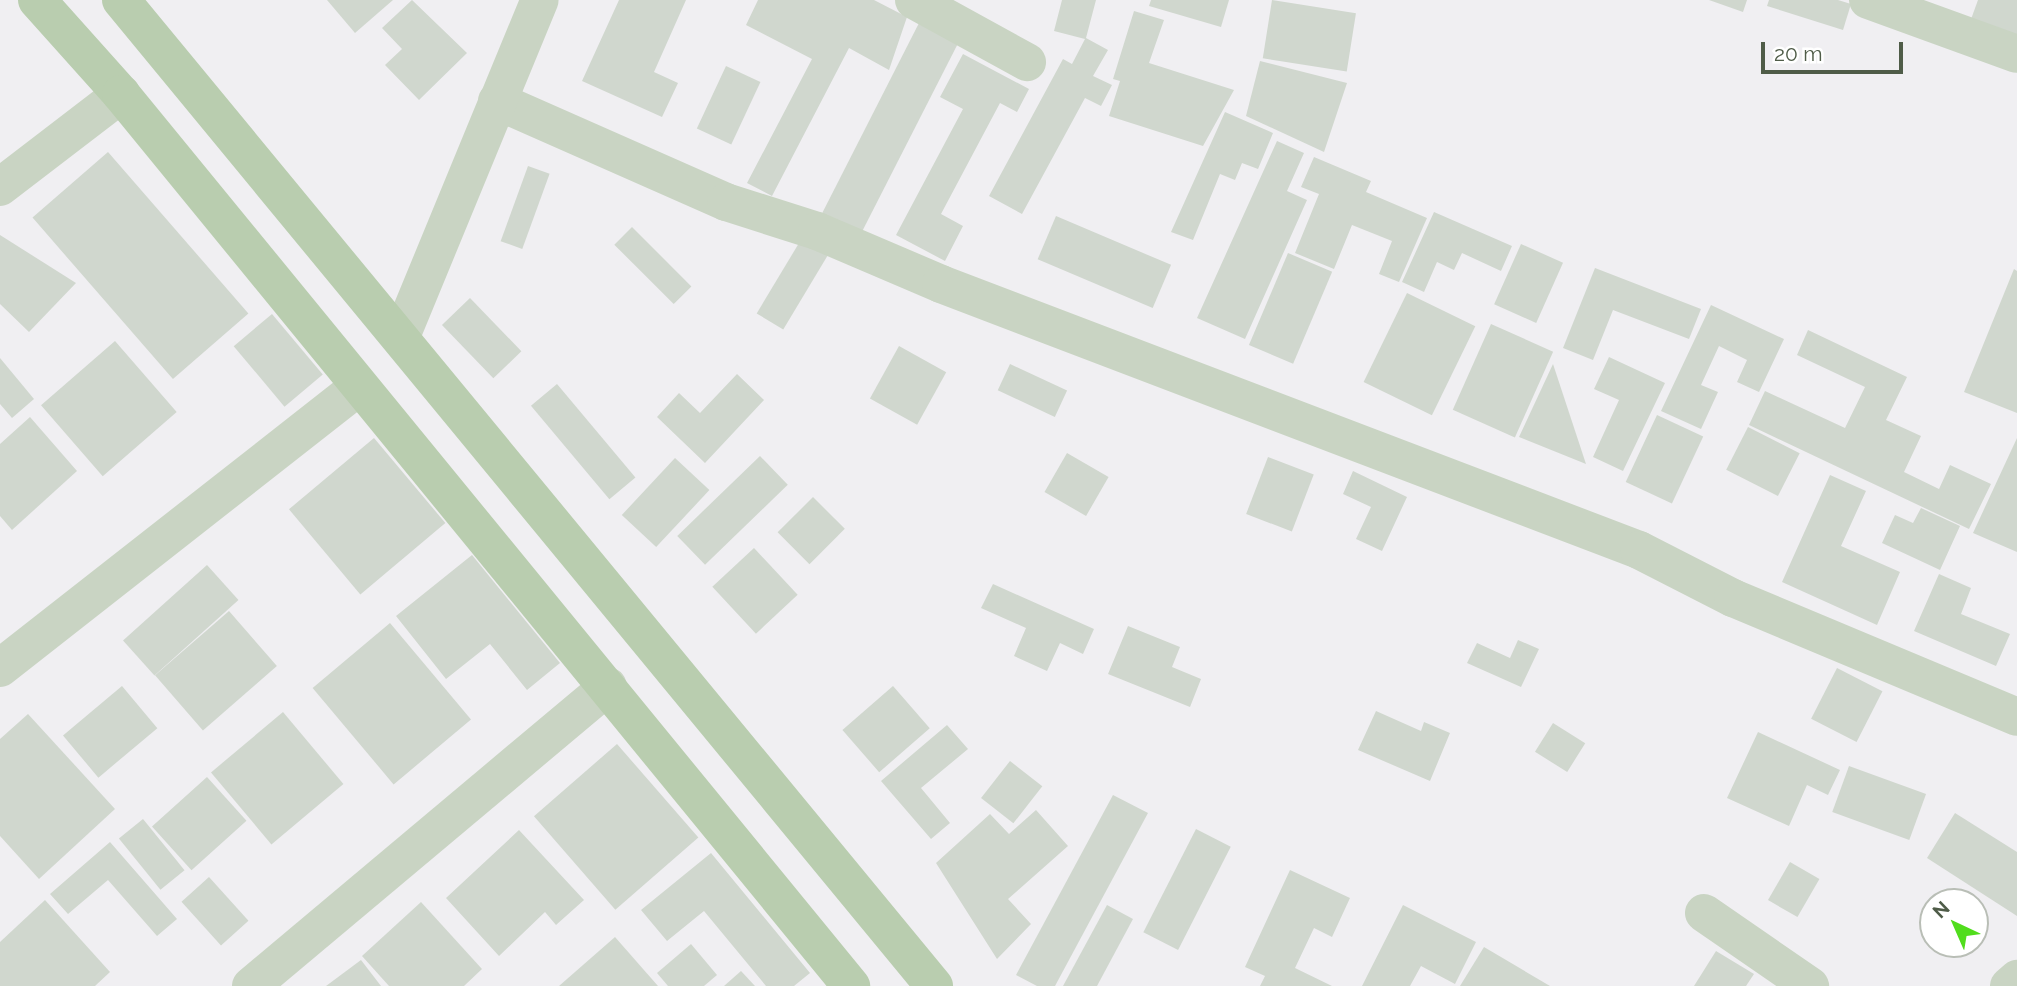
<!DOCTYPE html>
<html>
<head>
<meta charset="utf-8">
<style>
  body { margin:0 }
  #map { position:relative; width:2017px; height:986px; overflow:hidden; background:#f0eff2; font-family:Raleway,sans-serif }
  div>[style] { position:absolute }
  .building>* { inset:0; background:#d0d7ce; transform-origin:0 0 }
  .minor>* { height:38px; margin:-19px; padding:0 19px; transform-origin:19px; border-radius:19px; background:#c9d4c3 }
  .major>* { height:38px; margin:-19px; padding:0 19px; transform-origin:19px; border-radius:19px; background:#b9cdaf }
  span { translate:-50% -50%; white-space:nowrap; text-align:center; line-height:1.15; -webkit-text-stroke:6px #fff; paint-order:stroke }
  .north { position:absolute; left:1919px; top:888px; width:70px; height:70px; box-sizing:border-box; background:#fff; border:2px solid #b9beb6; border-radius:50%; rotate:316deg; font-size:19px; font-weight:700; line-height:28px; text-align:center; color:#4f5c48 }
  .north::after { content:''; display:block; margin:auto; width:24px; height:32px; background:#51dd1d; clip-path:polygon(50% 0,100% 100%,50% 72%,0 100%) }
  .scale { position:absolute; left:1761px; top:42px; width:142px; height:32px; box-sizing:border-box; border:4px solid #4f5c48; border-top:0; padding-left:9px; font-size:21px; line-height:24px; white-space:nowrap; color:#4f5c48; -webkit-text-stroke:5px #fff; paint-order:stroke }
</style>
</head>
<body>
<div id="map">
  <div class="building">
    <i style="clip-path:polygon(327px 0,393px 0,355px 33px)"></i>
    <i style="clip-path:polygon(412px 0,467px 53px,419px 100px,385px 65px,402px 49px,382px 28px)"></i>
    <i style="clip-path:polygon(619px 0,686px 0,654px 72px,678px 83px,662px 117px,582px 81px)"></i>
    <i style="clip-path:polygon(758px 0,874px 0,907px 17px,889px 70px,849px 48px,772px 196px,747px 183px,812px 59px,746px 25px)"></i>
    <i style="clip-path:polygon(1062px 0,1096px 0,1086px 38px,1108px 50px,1093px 76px,1112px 85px,1101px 106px,1085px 98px,1022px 214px,989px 196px,1063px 59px,1072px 64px,1085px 39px,1054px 31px)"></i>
    <i style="clip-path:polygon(1151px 0,1229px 0,1221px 27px,1149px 6px)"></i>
    <i style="left:1272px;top:0;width:85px;height:59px;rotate:9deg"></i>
    <i style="clip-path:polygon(1709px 0,1747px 0,1743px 12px)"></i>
    <i style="clip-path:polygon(1769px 0,1838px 0,1851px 4px,1843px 30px,1767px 6px)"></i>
    <i style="clip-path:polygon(1978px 0,2017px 0,2017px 39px,1970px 22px)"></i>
    <i style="clip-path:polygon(1134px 11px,1164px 20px,1149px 63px,1234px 90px,1203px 146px,1109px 116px,1120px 81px,1113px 79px)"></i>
    <i style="left:919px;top:23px;width:44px;height:219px;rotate:27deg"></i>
    <i style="clip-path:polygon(963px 54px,1029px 89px,1017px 112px,1000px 103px,941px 214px,963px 226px,945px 261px,896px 235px,963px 109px,940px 97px)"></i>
    <i style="clip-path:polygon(1260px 61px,1347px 83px,1324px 152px,1246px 116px)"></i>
    <i style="left:726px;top:66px;width:38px;height:69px;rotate:25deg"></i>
    <i style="clip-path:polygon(1225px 112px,1273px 133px,1258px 169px,1242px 163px,1235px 180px,1220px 174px,1193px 240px,1171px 232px)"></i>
    <i style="clip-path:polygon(1277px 141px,1304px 153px,1287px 191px,1307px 200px,1245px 339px,1197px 318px)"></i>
    <i style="left:108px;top:152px;width:214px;height:100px;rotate:49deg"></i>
    <i style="clip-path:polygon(1314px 157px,1371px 181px,1366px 192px,1427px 218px,1399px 282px,1379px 274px,1392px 241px,1352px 225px,1334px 269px,1295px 253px,1319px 194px,1301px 187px)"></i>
    <i style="left:528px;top:166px;width:23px;height:80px;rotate:20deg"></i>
    <i style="clip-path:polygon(1434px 212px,1512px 246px,1501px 271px,1462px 253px,1454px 270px,1437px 262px,1424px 292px,1402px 282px)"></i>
    <i style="left:1056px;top:216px;width:125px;height:47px;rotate:23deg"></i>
    <i style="left:632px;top:227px;width:84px;height:25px;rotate:45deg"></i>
    <i style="clip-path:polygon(0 235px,76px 283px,29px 332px,0 304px)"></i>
    <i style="left:802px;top:238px;width:31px;height:88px;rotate:31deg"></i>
    <i style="left:1521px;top:244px;width:46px;height:66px;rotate:24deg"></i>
    <i style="left:1288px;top:253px;width:48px;height:100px;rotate:23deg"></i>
    <i style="clip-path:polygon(1595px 268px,1701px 309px,1689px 339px,1613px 310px,1593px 360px,1563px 348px)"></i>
    <i style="clip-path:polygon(2014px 269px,2017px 271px,2017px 413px,1964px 392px)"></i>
    <i style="left:1407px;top:293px;width:76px;height:99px;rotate:26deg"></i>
    <i style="left:470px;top:298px;width:74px;height:39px;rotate:46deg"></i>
    <i style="clip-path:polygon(1711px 305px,1784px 339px,1759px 392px,1737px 382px,1747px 360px,1719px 346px,1701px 385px,1718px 392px,1701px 429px,1661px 411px)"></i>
    <i style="left:272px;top:314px;width:79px;height:50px;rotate:50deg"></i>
    <i style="left:1491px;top:324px;width:68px;height:94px;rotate:24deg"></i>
    <i style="clip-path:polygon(1808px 330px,1907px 377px,1886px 420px,1921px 436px,1904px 472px,1939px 489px,1950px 465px,1991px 484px,1969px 529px,1749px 425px,1765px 391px,1845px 428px,1865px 387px,1797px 355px)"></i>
    <i style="left:115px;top:341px;width:94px;height:98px;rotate:49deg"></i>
    <i style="left:899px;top:346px;width:54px;height:60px;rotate:29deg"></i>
    <i style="clip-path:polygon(1609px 357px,1665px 383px,1623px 471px,1593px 457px,1619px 400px,1594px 389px)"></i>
    <i style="clip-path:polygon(0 358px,34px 399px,12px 418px,0 404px)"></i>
    <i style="left:1010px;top:364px;width:63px;height:29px;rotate:25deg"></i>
    <i style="clip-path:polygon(1553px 364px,1586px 464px,1519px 437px)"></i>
    <i style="clip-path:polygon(737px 374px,764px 400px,705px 463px,657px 417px,679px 393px,700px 413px)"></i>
    <i style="left:557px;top:384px;width:122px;height:34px;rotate:50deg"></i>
    <i style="left:1657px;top:415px;width:51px;height:74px;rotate:25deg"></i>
    <i style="clip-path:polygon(30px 417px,77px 471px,12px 530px,0 516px,0 444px)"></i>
    <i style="left:1748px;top:427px;width:58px;height:48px;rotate:27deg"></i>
    <i style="left:374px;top:438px;width:111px;height:111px;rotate:50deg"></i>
    <i style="clip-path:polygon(2017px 438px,2017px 552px,1973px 533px)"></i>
    <i style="left:1067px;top:453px;width:48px;height:45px;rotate:30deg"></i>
    <i style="left:760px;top:456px;width:40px;height:115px;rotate:46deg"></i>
    <i style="left:1268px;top:457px;width:49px;height:61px;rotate:21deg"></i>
    <i style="left:675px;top:458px;width:47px;height:78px;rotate:43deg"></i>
    <i style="clip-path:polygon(1353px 471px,1407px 497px,1382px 551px,1356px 539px,1371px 507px,1343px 494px)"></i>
    <i style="clip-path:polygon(1830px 475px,1866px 491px,1841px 546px,1900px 572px,1877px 625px,1782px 582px)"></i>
    <i style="left:813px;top:497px;width:45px;height:50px;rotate:45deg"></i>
    <i style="clip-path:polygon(1921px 508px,1960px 526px,1940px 570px,1882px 543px,1895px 515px,1913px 523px)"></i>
    <i style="left:754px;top:548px;width:64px;height:57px;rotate:47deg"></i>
    <i style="clip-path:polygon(472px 555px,560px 663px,527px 690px,490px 644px,446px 679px,396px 616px)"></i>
    <i style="left:207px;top:565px;width:47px;height:113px;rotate:48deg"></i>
    <i style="clip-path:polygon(1939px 574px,1971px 588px,1961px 614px,2010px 634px,1996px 666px,1914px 631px)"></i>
    <i style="clip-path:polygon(993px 584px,1094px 629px,1083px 654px,1060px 643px,1047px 671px,1014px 656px,1026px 628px,981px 608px)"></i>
    <i style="left:229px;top:611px;width:73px;height:98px;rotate:49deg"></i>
    <i style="left:390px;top:623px;width:126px;height:101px;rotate:50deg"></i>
    <i style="clip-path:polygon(1128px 626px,1180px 647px,1172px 667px,1201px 679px,1190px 707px,1108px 674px)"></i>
    <i style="clip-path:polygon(1518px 640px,1539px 649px,1521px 687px,1467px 663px,1477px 643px,1510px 658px)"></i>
    <i style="left:1837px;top:668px;width:51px;height:57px;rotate:27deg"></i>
    <i style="left:122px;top:686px;width:55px;height:77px;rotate:50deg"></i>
    <i style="left:893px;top:686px;width:56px;height:67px;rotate:49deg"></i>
    <i style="clip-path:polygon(1376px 711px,1421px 731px,1424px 722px,1450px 733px,1430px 781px,1358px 750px)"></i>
    <i style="left:283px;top:712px;width:94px;height:94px;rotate:50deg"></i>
    <i style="clip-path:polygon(28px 714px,115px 809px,39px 879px,0 836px,0 739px)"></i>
    <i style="left:1553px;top:723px;width:38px;height:34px;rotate:32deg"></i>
    <i style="clip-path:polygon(947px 725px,968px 749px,921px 788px,950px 823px,931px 839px,881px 781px)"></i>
    <i style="clip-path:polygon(1758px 732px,1840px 770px,1828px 795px,1807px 785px,1789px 826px,1727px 798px)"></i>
    <i style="left:617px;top:744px;width:124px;height:110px;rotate:49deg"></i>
    <i style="left:1010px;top:761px;width:41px;height:47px;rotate:38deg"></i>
    <i style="left:1849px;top:766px;width:82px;height:49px;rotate:20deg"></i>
    <i style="left:207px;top:777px;width:59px;height:74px;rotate:48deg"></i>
    <i style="clip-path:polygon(1113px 795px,1148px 813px,1055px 986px,1037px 986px,1016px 975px)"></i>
    <i style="clip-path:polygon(1036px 810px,1068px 846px,1008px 899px,1031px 924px,997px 959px,936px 863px,990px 814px,1009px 834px)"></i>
    <i style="clip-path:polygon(1955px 813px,2017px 852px,2017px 916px,1927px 858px)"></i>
    <i style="left:143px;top:819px;width:66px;height:31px;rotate:51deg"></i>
    <i style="left:1196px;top:829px;width:39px;height:116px;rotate:27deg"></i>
    <i style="clip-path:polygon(519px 830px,584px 900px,556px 925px,545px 912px,499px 956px,446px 898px)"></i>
    <i style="clip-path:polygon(110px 842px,177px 919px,157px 936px,108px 880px,68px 914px,50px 894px)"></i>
    <i style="clip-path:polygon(711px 853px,810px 973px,794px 986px,766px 986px,704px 911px,667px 941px,641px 910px)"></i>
    <i style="left:1790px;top:862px;width:34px;height:44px;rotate:30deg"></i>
    <i style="clip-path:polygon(1290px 870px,1350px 898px,1332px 937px,1314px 928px,1295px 968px,1332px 986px,1260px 986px,1265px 976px,1245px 967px)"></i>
    <i style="left:209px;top:877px;width:59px;height:37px;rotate:48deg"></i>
    <i style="clip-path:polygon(45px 900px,110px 972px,95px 986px,0 986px,0 942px)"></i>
    <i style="clip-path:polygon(421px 902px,482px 969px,464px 986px,389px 986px,362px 956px)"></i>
    <i style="clip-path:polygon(1107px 905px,1133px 919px,1097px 986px,1063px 986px)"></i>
    <i style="clip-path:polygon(1403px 905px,1476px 942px,1455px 984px,1421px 966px,1410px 986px,1362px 986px)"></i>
    <i style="clip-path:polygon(615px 937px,658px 986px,559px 986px)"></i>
    <i style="clip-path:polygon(691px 944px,717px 975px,704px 986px,668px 986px,657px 973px)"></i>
    <i style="clip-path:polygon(1484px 947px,1550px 986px,1460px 986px)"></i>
    <i style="clip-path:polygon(1716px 951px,1754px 974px,1746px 986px,1694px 986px)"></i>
    <i style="clip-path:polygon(361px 960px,381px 986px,326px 986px)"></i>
    <i style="clip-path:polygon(741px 971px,755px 986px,724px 986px)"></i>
  </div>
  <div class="minor">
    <i style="left:914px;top:0;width:129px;rotate:28.8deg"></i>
    <i style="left:1868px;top:0;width:158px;rotate:19.9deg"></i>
    <i style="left:497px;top:101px;width:250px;rotate:23.8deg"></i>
    <i style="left:726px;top:202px;width:96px;rotate:17.7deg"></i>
    <i style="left:817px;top:231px;width:135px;rotate:23.1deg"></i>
    <i style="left:941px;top:284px;width:747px;rotate:20.86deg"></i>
    <i style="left:1639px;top:550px;width:106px;rotate:27.1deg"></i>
    <i style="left:1733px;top:598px;width:308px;rotate:22.7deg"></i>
    <i style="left:0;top:187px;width:153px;rotate:-37.5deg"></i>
    <i style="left:402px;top:334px;width:361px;rotate:-67.6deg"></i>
    <i style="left:0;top:668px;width:455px;rotate:-38.1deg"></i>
    <i style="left:1704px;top:913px;width:129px;rotate:34.6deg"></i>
    <i style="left:251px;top:986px;width:466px;rotate:-40deg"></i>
    <i style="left:2009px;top:986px;width:11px;rotate:-41deg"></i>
  </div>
  <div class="major">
    <i style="left:37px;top:0;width:126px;rotate:48.2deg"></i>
    <i style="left:121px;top:94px;width:1153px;rotate:50.7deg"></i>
    <i style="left:121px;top:0;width:1278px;rotate:50.49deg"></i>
  </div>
  <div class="north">N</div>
  <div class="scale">20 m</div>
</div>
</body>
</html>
